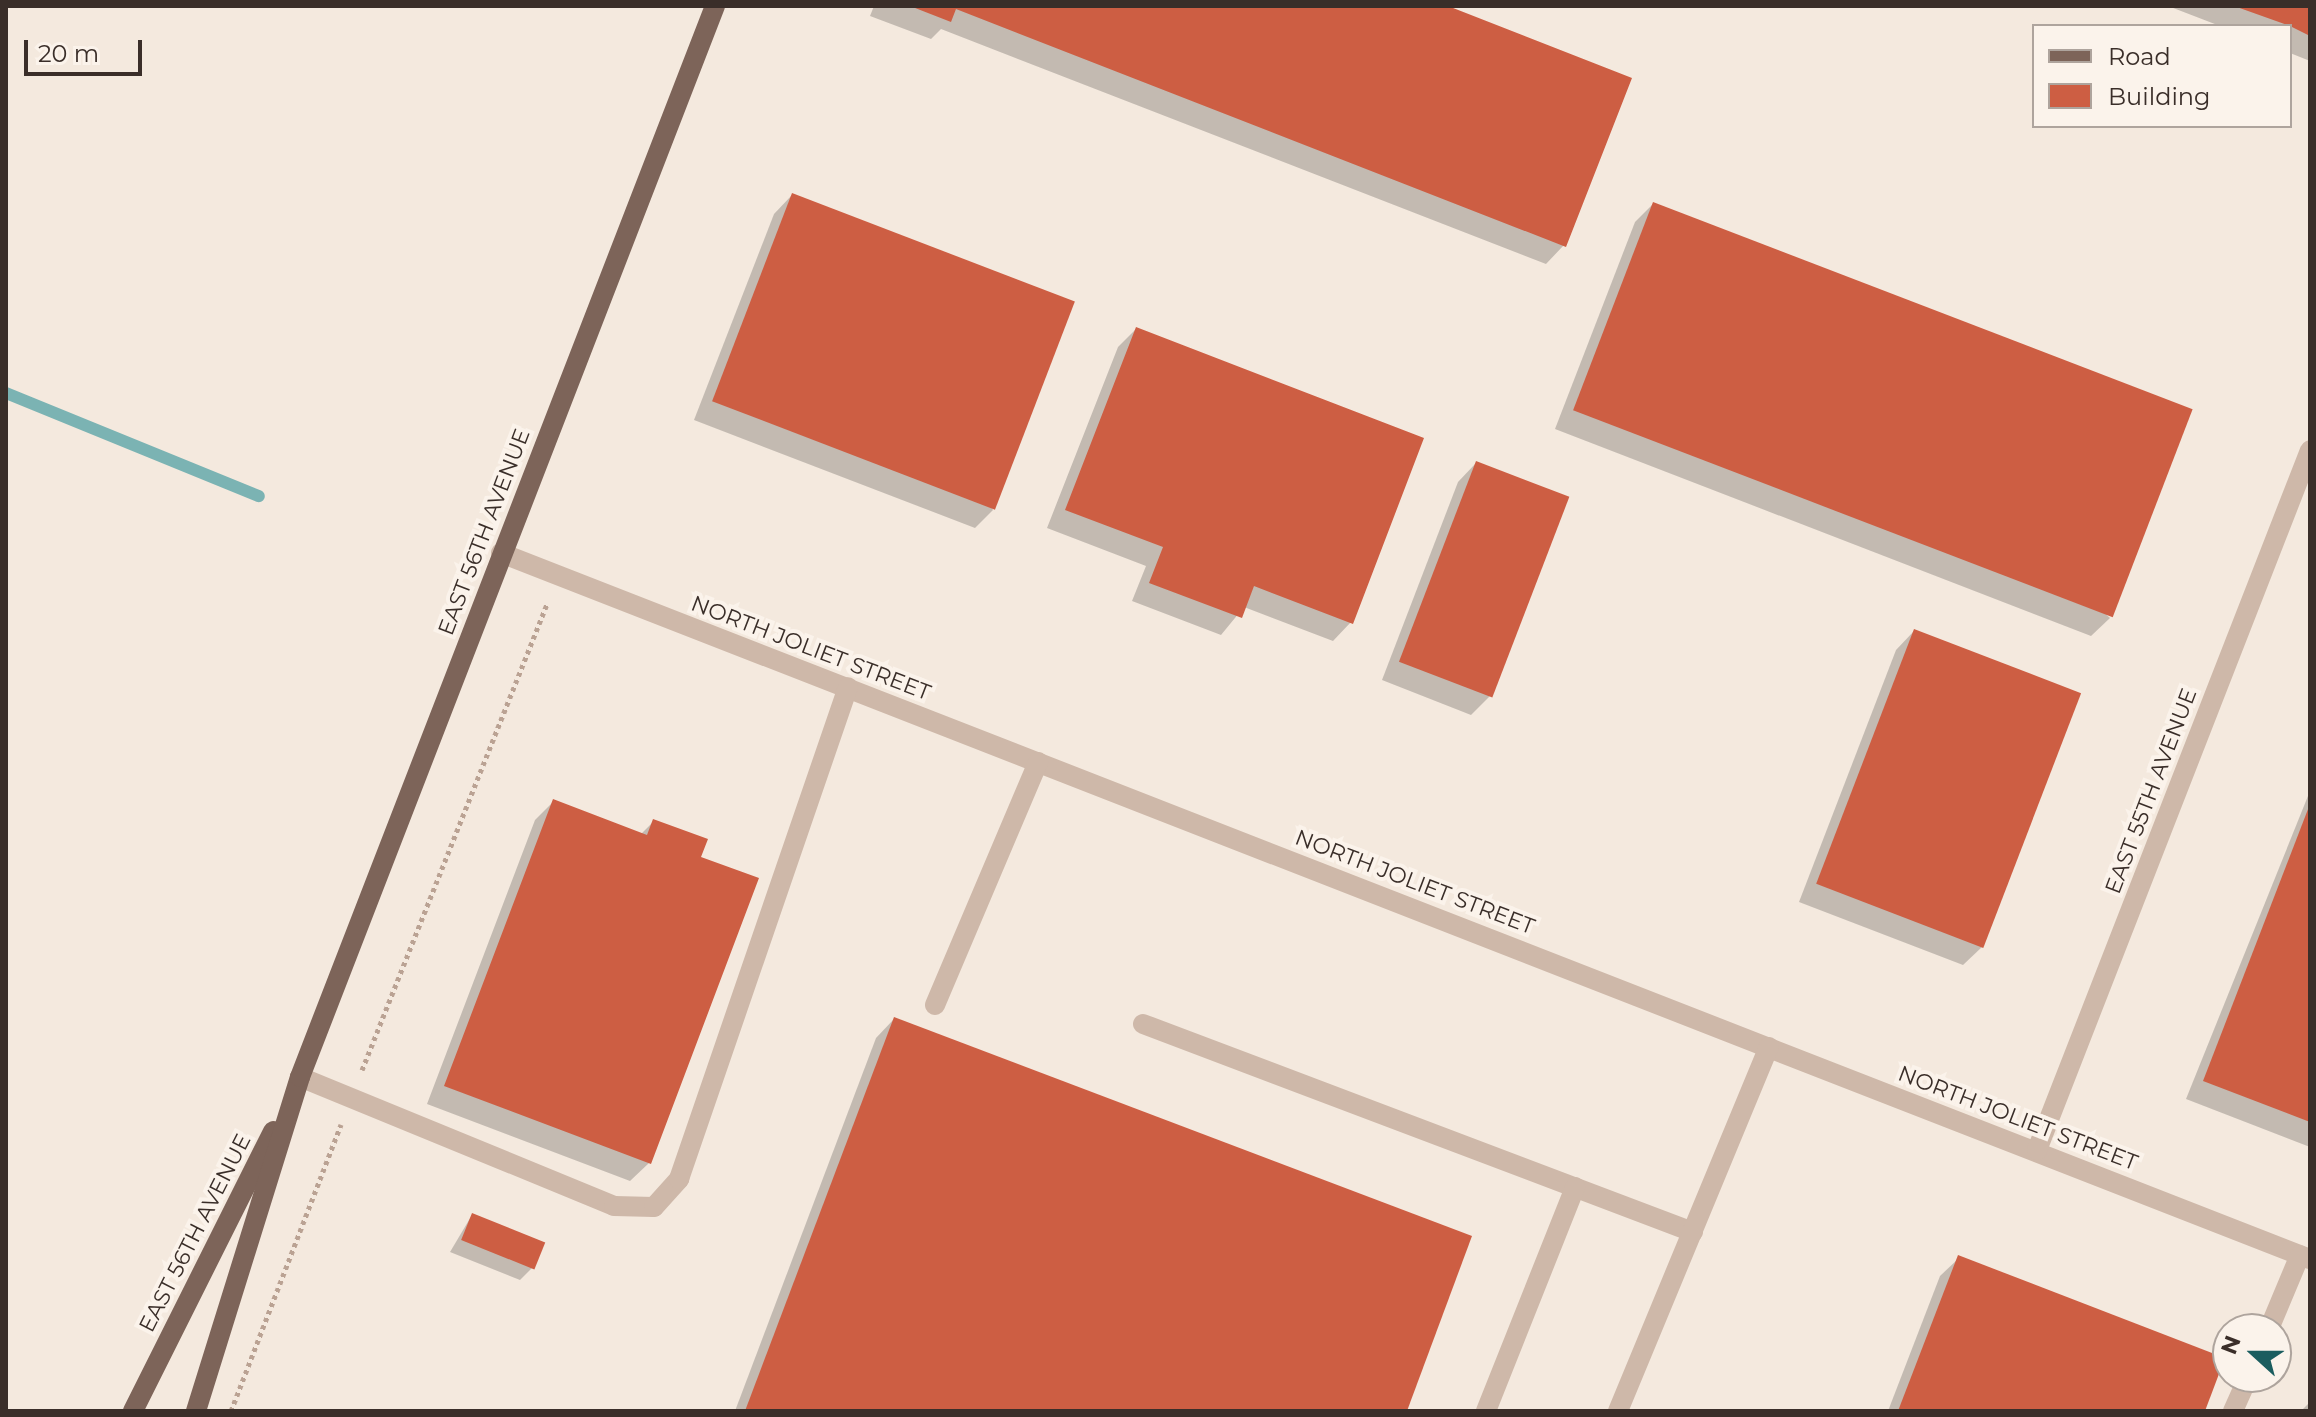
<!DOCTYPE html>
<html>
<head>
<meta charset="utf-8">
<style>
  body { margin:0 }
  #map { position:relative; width:2316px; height:1417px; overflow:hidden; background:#f4e9de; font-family:Montserrat,sans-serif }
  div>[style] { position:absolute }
  .shadow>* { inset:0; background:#0003 }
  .stream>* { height:12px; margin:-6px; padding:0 6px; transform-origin:6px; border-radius:6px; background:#7bb3b3 }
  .building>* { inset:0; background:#cd5e43; transform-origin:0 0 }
  .path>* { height:5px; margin-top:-2.5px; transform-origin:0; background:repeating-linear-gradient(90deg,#baa293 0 4px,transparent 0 8px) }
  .minor>* { height:20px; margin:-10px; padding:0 10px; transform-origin:10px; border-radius:10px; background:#ceb8a9 }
  .major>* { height:20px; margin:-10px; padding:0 10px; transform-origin:10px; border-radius:10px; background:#7d6459 }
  span { translate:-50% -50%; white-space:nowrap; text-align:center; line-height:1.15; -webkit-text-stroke:8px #fbf3eb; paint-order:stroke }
  .street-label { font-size:22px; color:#3a2e29 }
  .frame { position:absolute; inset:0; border:8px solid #3a2e29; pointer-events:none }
  .legend { position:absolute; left:2032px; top:24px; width:260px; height:104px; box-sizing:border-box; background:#fbf3eb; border:2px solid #aea49d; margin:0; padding:10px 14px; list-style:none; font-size:24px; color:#3a2e29 }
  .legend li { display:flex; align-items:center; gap:16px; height:40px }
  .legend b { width:40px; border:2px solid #aea49d }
  .north { position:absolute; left:2212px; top:1313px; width:80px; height:80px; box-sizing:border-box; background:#fbf3eb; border:2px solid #aea49d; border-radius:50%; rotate:291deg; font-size:22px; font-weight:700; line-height:32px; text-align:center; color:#3a2e29 }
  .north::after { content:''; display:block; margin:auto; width:28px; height:36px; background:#1b5d5f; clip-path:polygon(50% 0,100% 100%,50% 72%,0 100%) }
  .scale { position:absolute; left:24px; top:40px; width:118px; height:36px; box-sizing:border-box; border:4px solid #3a2e29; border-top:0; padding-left:10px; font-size:24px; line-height:28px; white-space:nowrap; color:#3a2e29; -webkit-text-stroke:6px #fbf3eb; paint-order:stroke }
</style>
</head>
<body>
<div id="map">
  <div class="shadow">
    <i style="clip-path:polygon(874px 6px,1442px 6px,1564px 245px,1546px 264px,941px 29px,931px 39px,870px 16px)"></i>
    <i style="clip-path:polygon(2168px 6px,2310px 6px,2310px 61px,2290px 53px,2290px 26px,2220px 26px)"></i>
    <i style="clip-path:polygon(792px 195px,993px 510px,975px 528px,694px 420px,774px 214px)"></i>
    <i style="clip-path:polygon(1653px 204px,2110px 618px,2091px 636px,1555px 429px,1635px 222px)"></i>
    <i style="clip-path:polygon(1136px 329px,1351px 622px,1333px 641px,1244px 607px,1221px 635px,1132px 601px,1146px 566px,1047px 528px,1118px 347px)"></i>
    <i style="clip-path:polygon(1476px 463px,1490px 696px,1471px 715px,1382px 680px,1458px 482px)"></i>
    <i style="clip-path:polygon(1914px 631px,1982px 947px,1963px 965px,1799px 902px,1896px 650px)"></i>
    <i style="clip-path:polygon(2310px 791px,2310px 1147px,2186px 1099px)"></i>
    <i style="clip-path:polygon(553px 802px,640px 835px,654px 821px,699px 858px,649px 1163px,630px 1181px,427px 1104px,535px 820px)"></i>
    <i style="clip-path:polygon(894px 1019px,1404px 1411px,735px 1411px,876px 1038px)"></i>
    <i style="clip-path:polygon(472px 1215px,532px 1268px,520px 1280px,450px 1252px)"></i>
    <i style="clip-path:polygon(1959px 1258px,2203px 1411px,1888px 1411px,1940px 1276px)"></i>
    <i style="clip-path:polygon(2310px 1402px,2310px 1411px,2301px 1411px)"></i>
  </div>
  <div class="stream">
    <i style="left:6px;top:393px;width:273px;rotate:22.2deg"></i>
  </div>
  <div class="building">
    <i style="clip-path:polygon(910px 6px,1448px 6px,1632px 78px,1566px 247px,956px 9px,951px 22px)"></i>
    <i style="clip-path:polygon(2234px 6px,2310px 6px,2310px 36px,2290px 26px)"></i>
    <i style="left:792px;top:193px;width:303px;height:223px;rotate:21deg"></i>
    <i style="left:1653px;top:202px;width:578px;height:223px;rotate:21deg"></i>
    <i style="clip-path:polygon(1136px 327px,1424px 438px,1353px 624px,1254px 586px,1242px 618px,1149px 583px,1163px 547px,1065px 510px)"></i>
    <i style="left:1476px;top:461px;width:100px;height:215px;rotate:21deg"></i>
    <i style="left:1914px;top:629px;width:179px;height:273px;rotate:21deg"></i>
    <i style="clip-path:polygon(553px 799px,647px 835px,653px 819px,708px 839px,701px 857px,759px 878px,651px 1164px,444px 1086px)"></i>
    <i style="clip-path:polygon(2310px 804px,2310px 1122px,2203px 1081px)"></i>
    <i style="clip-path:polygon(894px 1017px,1472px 1236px,1407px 1411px,745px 1411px)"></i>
    <i style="left:472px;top:1213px;width:79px;height:29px;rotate:22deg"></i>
    <i style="clip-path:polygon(1958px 1255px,2225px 1358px,2205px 1411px,1898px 1411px)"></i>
  </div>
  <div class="path">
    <i style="left:362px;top:1070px;width:501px;rotate:-68.35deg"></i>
    <i style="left:231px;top:1411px;width:307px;rotate:-69deg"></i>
  </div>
  <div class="minor">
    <i style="left:501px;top:553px;width:1942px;rotate:21.32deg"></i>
    <i style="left:935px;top:1005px;width:264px;rotate:-67deg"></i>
    <i style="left:1143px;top:1024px;width:588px;rotate:20.72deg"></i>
    <i style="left:300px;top:1077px;width:339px;rotate:22.3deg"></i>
    <i style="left:614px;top:1206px;width:40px;rotate:1.4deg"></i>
    <i style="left:654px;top:1207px;width:38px;rotate:-48deg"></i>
    <i style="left:679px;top:1179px;width:520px;rotate:-71.04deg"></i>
    <i style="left:2037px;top:1150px;width:751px;rotate:-68.69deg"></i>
    <i style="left:2269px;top:1329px;width:80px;rotate:-67.3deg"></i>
    <i style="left:1486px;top:1411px;width:241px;rotate:-68.3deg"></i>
    <i style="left:1618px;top:1411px;width:394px;rotate:-67.5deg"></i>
    <i style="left:2233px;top:1411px;width:37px;rotate:-66deg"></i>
  </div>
  <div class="major">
    <i style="left:133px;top:1411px;width:313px;rotate:-63.4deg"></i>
    <i style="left:196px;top:1411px;width:350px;rotate:-72.7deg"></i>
    <i style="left:300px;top:1077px;width:1149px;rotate:-68.82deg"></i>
  </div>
  <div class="street-label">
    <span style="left:484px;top:532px;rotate:-69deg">EAST 56TH AVENUE</span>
    <span style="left:811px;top:648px;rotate:21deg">NORTH JOLIET STREET</span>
    <span style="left:2151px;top:791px;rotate:-69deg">EAST 55TH AVENUE</span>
    <span style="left:1415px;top:882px;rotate:21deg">NORTH JOLIET STREET</span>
    <span style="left:2018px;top:1118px;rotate:21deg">NORTH JOLIET STREET</span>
    <span style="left:195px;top:1233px;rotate:-63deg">EAST 56TH AVENUE</span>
  </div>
  <div class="frame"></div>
  <ul class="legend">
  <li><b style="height:10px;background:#7d6459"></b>Road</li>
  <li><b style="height:22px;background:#cd5e43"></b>Building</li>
  </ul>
  <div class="north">N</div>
  <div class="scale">20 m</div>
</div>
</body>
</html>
